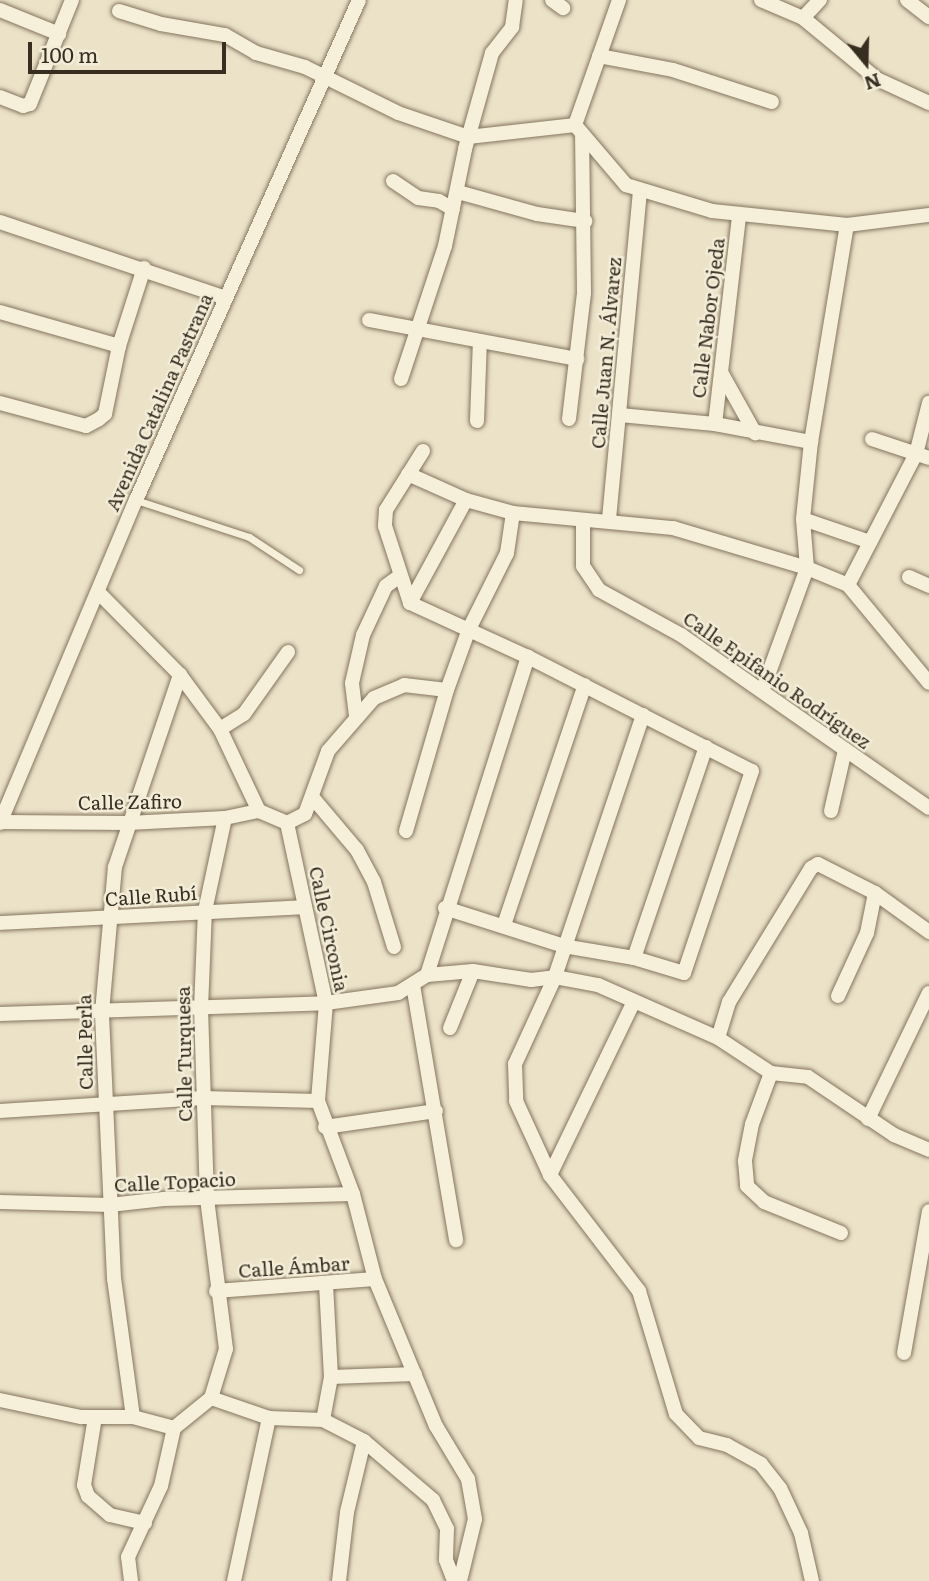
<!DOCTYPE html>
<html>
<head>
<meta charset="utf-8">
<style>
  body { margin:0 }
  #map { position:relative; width:929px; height:1581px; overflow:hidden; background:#ebe2c8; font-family:Literata,serif }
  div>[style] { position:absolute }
  .roads { filter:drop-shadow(0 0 2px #85755e) drop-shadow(0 0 2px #85755e) }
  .lane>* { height:7px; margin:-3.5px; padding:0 3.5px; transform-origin:3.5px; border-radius:3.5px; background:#f6efda }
  .street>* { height:14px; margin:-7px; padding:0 7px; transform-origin:7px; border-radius:7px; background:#f6efda }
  span { translate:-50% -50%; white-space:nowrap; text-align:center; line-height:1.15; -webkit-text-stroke:5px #f3ecd7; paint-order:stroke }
  .street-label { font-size:19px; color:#372d21 }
  .north { position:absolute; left:831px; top:28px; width:70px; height:70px; -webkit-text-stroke:5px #f3ecd7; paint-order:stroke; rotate:161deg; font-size:19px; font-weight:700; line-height:28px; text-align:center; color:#372d21 }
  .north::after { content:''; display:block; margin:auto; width:24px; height:32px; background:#372d21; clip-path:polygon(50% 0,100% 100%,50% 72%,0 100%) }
  .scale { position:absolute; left:28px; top:42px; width:198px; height:32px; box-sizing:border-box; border:4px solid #372d21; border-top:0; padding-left:9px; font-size:21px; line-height:24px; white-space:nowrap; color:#372d21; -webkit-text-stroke:5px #f3ecd7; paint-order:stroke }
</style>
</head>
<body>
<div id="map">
  <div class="roads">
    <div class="lane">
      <i style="left:136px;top:500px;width:119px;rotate:18.1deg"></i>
      <i style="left:249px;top:537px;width:60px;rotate:33.4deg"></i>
    </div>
    <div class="street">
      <i style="left:552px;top:0;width:14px;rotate:36deg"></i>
      <i style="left:761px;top:0;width:46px;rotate:23.2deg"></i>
      <i style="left:803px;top:18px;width:96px;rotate:39.5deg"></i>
      <i style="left:877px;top:79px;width:57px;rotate:24.8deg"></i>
      <i style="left:907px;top:0;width:28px;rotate:38deg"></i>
      <i style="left:0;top:10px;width:64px;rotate:22.1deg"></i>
      <i style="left:119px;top:11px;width:44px;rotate:17.2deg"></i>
      <i style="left:161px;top:24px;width:65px;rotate:9.8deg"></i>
      <i style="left:225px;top:35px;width:36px;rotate:30deg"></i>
      <i style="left:256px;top:53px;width:51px;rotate:15.9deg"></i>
      <i style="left:305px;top:67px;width:104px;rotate:26.3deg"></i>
      <i style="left:398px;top:113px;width:74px;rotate:18.9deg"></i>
      <i style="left:468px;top:137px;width:108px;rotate:-6.4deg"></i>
      <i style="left:575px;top:125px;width:79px;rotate:49.6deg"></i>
      <i style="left:626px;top:185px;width:90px;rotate:16.8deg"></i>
      <i style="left:712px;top:211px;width:136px;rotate:5.9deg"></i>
      <i style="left:847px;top:225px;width:83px;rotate:-7deg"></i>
      <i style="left:803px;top:18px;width:25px;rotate:-47deg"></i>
      <i style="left:599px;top:56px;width:75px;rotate:10.7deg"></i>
      <i style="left:673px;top:70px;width:104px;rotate:17.9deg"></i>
      <i style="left:0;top:97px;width:25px;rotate:21deg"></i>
      <i style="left:23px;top:106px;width:7px;rotate:-16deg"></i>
      <i style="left:30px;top:104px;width:112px;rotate:-68deg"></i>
      <i style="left:575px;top:125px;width:133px;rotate:-70.6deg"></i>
      <i style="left:393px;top:181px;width:30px;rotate:34deg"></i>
      <i style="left:418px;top:198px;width:21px;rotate:8deg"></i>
      <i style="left:439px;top:201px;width:16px;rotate:30deg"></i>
      <i style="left:458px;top:192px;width:82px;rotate:15.6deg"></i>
      <i style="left:537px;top:214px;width:49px;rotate:8.3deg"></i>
      <i style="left:0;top:222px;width:238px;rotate:18.6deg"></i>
      <i style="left:0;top:312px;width:124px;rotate:15.9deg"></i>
      <i style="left:369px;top:320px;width:212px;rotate:10.6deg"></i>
      <i style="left:722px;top:374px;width:68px;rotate:60.8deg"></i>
      <i style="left:401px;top:379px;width:140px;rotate:-71.7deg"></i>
      <i style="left:445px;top:246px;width:99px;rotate:-78.3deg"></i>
      <i style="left:465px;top:149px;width:100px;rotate:-74.3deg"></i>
      <i style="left:492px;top:53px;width:33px;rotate:-52deg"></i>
      <i style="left:512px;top:27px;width:27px;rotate:-82deg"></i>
      <i style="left:0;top:403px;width:89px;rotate:15deg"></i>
      <i style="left:86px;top:426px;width:15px;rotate:-28deg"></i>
      <i style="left:99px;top:419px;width:8px;rotate:-40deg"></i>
      <i style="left:105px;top:414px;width:69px;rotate:-78.4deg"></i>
      <i style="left:119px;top:346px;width:82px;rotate:-72.2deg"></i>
      <i style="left:620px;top:415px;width:95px;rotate:5.4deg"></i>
      <i style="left:715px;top:424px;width:98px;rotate:10.6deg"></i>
      <i style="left:569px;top:419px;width:127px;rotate:-83.2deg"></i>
      <i style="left:584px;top:293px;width:159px;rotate:-90.7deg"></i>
      <i style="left:477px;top:421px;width:80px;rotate:-87.9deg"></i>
      <i style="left:715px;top:424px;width:208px;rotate:-83.4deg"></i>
      <i style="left:872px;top:439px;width:60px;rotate:18.4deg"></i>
      <i style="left:423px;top:451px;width:70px;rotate:122.1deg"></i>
      <i style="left:386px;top:510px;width:16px;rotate:94deg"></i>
      <i style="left:385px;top:526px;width:81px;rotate:72deg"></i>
      <i style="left:410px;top:603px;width:130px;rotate:24.6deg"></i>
      <i style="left:528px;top:657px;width:251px;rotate:27deg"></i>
      <i style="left:752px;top:771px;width:213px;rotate:108.6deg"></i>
      <i style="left:684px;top:973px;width:52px;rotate:-163.3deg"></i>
      <i style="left:634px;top:958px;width:71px;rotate:-170.3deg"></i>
      <i style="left:564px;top:946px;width:125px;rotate:-162.3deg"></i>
      <i style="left:408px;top:474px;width:64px;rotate:24.1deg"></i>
      <i style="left:466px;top:500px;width:49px;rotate:15.5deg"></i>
      <i style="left:513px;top:513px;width:161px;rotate:5.4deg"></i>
      <i style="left:673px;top:528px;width:140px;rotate:16.6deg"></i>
      <i style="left:807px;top:568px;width:44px;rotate:22.5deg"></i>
      <i style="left:848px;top:585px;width:127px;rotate:50.4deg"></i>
      <i style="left:609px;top:519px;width:330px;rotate:-84.6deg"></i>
      <i style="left:803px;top:519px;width:71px;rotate:18.9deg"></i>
      <i style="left:583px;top:520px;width:46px;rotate:90deg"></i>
      <i style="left:583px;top:566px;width:29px;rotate:56deg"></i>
      <i style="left:599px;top:590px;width:94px;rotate:28.8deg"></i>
      <i style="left:681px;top:635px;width:302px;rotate:34.9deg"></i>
      <i style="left:909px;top:577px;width:22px;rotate:24deg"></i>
      <i style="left:848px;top:585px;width:148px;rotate:-62.6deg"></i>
      <i style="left:916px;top:454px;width:53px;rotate:-75.7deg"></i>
      <i style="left:98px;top:592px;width:117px;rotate:45.3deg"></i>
      <i style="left:180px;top:675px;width:67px;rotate:53.5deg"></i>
      <i style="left:220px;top:729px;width:91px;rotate:64.6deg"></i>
      <i style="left:259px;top:811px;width:30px;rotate:23deg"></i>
      <i style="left:287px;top:823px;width:184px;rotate:77.8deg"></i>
      <i style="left:326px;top:1003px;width:98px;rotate:94.7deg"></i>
      <i style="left:318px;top:1101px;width:99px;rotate:69.4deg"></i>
      <i style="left:353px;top:1194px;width:88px;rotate:75.5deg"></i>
      <i style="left:375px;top:1279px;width:159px;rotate:67.5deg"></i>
      <i style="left:436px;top:1426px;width:62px;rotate:58.9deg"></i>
      <i style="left:468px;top:1479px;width:41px;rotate:80.1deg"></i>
      <i style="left:475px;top:1519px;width:64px;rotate:103.6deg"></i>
      <i style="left:410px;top:603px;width:117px;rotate:-61.5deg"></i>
      <i style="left:763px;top:689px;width:129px;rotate:-70deg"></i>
      <i style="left:807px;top:568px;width:49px;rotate:-94.7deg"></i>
      <i style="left:803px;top:519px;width:77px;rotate:-84.1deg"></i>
      <i style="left:811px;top:442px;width:220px;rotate:-80.6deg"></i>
      <i style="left:643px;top:715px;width:276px;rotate:108.6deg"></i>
      <i style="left:555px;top:977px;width:96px;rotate:114.7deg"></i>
      <i style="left:515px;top:1064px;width:37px;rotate:88deg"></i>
      <i style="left:516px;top:1101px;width:81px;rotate:65.3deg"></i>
      <i style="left:550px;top:1175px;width:146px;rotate:52.5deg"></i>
      <i style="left:639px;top:1291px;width:128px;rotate:73.3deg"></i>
      <i style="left:676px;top:1414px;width:33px;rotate:46deg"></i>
      <i style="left:699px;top:1438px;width:29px;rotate:14deg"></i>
      <i style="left:727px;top:1445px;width:39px;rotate:29deg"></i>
      <i style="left:761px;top:1464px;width:31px;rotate:52deg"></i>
      <i style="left:780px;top:1488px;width:50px;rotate:65deg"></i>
      <i style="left:801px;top:1533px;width:49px;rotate:77.1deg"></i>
      <i style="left:356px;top:716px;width:33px;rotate:-97deg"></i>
      <i style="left:352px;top:683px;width:49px;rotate:-77.1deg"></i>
      <i style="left:363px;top:635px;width:54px;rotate:-64.9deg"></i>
      <i style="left:386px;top:586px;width:17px;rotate:-36deg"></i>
      <i style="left:220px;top:729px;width:28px;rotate:-32deg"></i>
      <i style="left:244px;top:714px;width:76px;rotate:-54.6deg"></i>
      <i style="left:313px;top:798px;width:68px;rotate:49.8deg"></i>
      <i style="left:357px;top:850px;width:36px;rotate:62deg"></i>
      <i style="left:374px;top:882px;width:68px;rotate:72.9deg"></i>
      <i style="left:831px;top:811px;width:63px;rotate:-77.1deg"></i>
      <i style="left:1px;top:822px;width:127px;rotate:0.5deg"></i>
      <i style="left:128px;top:823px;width:97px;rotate:-3deg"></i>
      <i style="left:225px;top:818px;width:35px;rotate:-12deg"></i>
      <i style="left:0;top:823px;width:350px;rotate:-67.2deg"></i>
      <i style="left:136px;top:500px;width:547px;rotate:-65.96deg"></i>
      <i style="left:287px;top:823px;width:20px;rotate:-27deg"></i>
      <i style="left:305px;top:814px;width:67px;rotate:-69.9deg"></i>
      <i style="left:328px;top:751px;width:70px;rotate:-49deg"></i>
      <i style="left:374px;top:698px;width:33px;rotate:-23deg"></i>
      <i style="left:404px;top:685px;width:43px;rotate:6.6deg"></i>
      <i style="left:406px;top:831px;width:147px;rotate:-73.8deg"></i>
      <i style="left:447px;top:690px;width:65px;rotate:-70.2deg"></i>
      <i style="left:469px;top:629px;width:85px;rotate:-63.4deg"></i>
      <i style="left:507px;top:553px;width:40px;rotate:-81.5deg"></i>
      <i style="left:0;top:923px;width:305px;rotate:-3deg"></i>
      <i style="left:504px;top:925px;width:253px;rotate:-71.4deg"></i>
      <i style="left:634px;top:958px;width:223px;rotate:-71.2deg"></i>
      <i style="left:427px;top:975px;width:334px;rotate:-72.4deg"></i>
      <i style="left:413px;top:985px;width:259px;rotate:80.4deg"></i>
      <i style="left:838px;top:996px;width:69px;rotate:-65.3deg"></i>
      <i style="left:867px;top:933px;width:41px;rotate:-78.7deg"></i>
      <i style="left:0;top:1014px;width:326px;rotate:-1.9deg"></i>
      <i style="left:326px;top:1003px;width:73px;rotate:-7.9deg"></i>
      <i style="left:398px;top:993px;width:34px;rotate:-32deg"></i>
      <i style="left:427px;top:975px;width:46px;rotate:-5deg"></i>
      <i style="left:473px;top:971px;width:59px;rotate:8.8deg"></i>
      <i style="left:531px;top:980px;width:24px;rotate:-7deg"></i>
      <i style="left:555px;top:977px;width:44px;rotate:10.5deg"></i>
      <i style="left:598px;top:985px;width:131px;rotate:23.8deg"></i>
      <i style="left:718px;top:1038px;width:64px;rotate:33.4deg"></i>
      <i style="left:771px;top:1073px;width:37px;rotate:6deg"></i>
      <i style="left:808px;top:1077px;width:104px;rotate:34deg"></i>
      <i style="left:894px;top:1135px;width:38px;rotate:23deg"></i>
      <i style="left:450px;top:1028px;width:61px;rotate:-68deg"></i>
      <i style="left:718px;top:1038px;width:38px;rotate:-73deg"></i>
      <i style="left:729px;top:1002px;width:157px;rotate:-58.5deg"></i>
      <i style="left:811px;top:868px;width:8px;rotate:-30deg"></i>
      <i style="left:818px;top:864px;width:64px;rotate:27deg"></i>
      <i style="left:875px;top:893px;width:67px;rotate:35.8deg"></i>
      <i style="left:771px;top:1073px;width:54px;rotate:110.4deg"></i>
      <i style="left:752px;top:1124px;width:38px;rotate:101deg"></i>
      <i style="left:745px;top:1161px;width:25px;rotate:85deg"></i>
      <i style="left:747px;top:1186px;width:23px;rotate:43deg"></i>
      <i style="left:764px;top:1202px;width:83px;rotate:21.9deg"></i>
      <i style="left:0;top:1111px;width:203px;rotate:-3.7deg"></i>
      <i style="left:203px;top:1098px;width:115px;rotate:1.5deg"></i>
      <i style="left:868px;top:1119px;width:140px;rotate:-64.2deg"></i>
      <i style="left:325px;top:1127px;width:112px;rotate:-8.2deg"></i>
      <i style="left:550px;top:1175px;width:193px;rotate:-64.2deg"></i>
      <i style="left:0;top:1202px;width:110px;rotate:1.6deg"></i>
      <i style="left:110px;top:1205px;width:54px;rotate:-6.3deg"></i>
      <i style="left:164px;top:1199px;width:189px;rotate:-1.5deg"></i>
      <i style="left:216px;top:1291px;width:159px;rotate:-4.3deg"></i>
      <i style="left:904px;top:1353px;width:144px;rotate:-80deg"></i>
      <i style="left:331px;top:1377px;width:84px;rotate:-2deg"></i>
      <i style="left:211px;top:1398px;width:61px;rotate:19deg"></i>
      <i style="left:269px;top:1418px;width:54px;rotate:2.1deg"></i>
      <i style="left:323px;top:1420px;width:46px;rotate:27.1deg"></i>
      <i style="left:364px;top:1441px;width:91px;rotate:40.5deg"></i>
      <i style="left:433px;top:1500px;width:32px;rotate:64deg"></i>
      <i style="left:447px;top:1529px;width:31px;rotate:92deg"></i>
      <i style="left:446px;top:1560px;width:22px;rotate:69deg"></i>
      <i style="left:0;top:1400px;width:83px;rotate:11.9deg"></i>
      <i style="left:81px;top:1417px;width:52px"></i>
      <i style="left:133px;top:1417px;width:42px;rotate:15deg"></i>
      <i style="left:95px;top:1417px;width:69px;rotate:99.2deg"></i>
      <i style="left:84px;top:1485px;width:12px;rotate:70deg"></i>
      <i style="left:88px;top:1496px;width:29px;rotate:41deg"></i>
      <i style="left:110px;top:1515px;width:36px;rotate:13deg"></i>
      <i style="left:133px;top:1417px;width:139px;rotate:-97.8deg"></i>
      <i style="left:114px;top:1279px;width:267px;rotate:-92.6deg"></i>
      <i style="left:102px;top:1012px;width:146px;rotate:-84.9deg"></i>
      <i style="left:115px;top:867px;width:203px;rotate:-71.3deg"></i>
      <i style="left:323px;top:1420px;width:44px;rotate:-79.5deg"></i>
      <i style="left:331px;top:1377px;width:91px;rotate:-93.1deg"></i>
      <i style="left:131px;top:1581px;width:24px;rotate:-97deg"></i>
      <i style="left:128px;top:1557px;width:78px;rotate:-65.1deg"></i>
      <i style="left:161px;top:1486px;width:59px;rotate:-77.4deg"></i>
      <i style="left:174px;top:1428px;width:48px;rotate:-39deg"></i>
      <i style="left:211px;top:1398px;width:51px;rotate:-73deg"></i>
      <i style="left:226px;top:1349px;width:151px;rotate:-97.2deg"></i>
      <i style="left:207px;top:1199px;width:190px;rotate:-91.8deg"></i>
      <i style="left:201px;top:1009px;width:98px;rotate:-87.7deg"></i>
      <i style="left:205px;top:911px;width:95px;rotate:-77.9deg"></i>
      <i style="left:234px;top:1581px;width:167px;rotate:-77.9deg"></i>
      <i style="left:339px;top:1581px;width:69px;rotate:-83.4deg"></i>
      <i style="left:347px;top:1512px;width:73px;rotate:-76.5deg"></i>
    </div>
  </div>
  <div class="street-label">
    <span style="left:708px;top:318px;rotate:-83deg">Calle Nabor Ojeda</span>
    <span style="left:606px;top:353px;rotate:-85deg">Calle Juan N. Álvarez</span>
    <span style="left:159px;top:402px;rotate:-66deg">Avenida Catalina Pastrana</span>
    <span style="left:777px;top:680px;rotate:35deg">Calle Epifanio Rodríguez</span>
    <span style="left:130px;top:802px;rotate:-1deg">Calle Zafiro</span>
    <span style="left:151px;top:896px;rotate:-4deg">Calle Rubí</span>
    <span style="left:329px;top:929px;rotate:78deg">Calle Circonia</span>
    <span style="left:85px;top:1042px;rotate:-91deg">Calle Perla</span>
    <span style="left:184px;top:1054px;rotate:-91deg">Calle Turquesa</span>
    <span style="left:175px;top:1182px;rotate:-3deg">Calle Topacio</span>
    <span style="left:294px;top:1267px;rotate:-4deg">Calle Ámbar</span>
  </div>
  <div class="north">N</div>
  <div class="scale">100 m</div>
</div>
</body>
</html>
